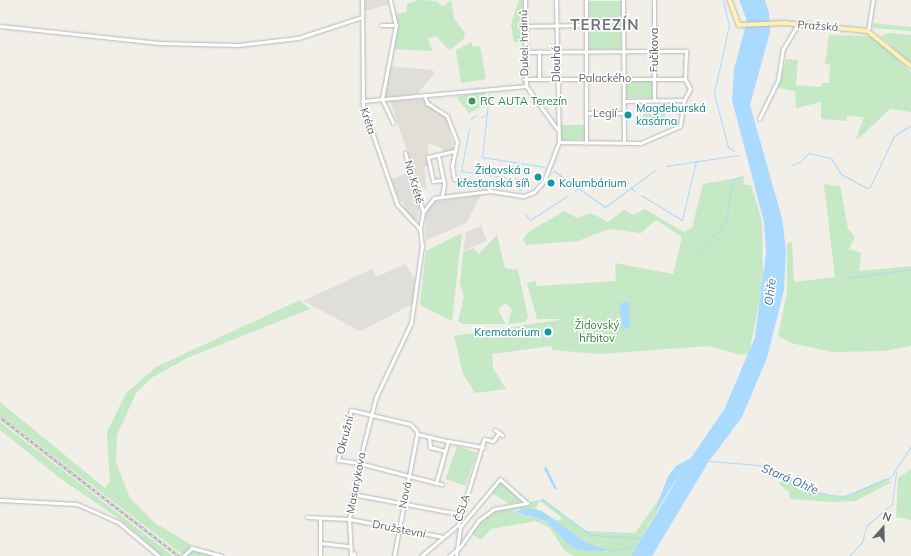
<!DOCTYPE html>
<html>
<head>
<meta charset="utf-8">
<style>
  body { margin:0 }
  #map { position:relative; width:911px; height:556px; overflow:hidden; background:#f1efe8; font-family:Mulish,sans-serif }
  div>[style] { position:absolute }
  .industrial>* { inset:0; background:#e0deda }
  .education>* { inset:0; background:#e1ded6 }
  .green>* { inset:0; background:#c5e8c5; transform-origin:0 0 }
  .water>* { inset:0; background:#aadaff }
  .stream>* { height:1px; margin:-0.5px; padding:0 0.5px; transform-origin:0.5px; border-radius:0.5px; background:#aadaff }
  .roads { filter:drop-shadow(0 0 1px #b5b8bc) drop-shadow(0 0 1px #b5b8bc) }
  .minor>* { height:3px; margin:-1.5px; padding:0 1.5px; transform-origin:1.5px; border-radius:1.5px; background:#fff }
  .major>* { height:3.5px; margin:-1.75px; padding:0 1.75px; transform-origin:1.75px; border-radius:1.75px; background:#fff2af }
  .rail>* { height:2.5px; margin-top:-1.25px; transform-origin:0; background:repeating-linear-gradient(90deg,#fff 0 3px,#b6b7b8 0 6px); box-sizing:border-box; border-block:1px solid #b6b7b8 }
  .dots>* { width:11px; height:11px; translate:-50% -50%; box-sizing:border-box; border:2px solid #fff; border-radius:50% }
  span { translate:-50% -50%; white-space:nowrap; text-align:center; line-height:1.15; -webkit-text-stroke:3px #fff; paint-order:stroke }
  .street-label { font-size:11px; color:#5f6368 }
  .leisure-label { font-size:11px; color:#27864d }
  .left { translate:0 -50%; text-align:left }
  .culture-label { font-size:11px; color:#0d838f }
  .right { translate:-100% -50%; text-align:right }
  .park-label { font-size:11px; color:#348238 }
  .water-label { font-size:12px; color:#4174aa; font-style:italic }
  .district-label { font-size:15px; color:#70757a; font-weight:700; letter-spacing:1px }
  .north { position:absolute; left:863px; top:508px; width:40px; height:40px; -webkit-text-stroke:3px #fff; paint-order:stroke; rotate:20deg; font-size:11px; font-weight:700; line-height:16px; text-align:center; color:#5f6368 }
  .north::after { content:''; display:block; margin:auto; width:14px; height:18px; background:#5f6368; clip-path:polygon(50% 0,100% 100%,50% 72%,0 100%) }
</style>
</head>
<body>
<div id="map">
  <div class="industrial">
    <i style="clip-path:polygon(365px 0,389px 0,390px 4px,365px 11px)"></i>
    <i style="clip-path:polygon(389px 66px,432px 70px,435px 73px,417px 94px,386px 97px,383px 94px)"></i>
    <i style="clip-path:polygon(412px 172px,420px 205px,417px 222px,403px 209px,404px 202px,400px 202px,391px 179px)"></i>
    <i style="clip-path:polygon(481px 195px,466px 223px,425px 241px,426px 214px,433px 202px)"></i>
    <i style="clip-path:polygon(481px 226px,487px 241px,463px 251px,466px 232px)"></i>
    <i style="clip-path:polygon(405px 264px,415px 279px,413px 304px,360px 331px,303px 301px,372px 269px,376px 277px)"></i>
  </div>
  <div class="education">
    <i style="clip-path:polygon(422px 99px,446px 116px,454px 150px,443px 152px,442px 148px,428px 143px,428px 166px,424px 167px,427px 190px,419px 186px,390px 101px)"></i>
  </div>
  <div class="green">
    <i style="clip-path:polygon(418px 0,436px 1px,443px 7px,451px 0,454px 19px,465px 33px,463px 40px,449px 50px,436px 36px,428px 39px,433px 51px,393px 49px,397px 14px,407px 12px,407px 4px)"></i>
    <i style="clip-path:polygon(519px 0,523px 0,523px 44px,514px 42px,511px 24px)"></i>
    <i style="left:589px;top:1px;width:32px;height:48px"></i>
    <i style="clip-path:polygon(873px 23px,911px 27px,911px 31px,873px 28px)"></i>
    <i style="clip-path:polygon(889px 33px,911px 35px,911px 64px,881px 36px)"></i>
    <i style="clip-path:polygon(829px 35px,872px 36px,880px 42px,911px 72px,911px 112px,890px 109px,858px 139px,856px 139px,864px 117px,847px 116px,846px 121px,821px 119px,821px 102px,796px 108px,795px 91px,778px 88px,786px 59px,798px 60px,796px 85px,821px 87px,822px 83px,829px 83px,830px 65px,825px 64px)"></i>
    <i style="clip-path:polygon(472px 42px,472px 47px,480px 46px,486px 79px,461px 83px,456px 50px)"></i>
    <i style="left:626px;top:80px;width:26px;height:18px"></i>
    <i style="clip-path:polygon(485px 91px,485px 105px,469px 113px,456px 97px)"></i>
    <i style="left:643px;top:107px;width:22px;height:11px"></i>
    <i style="clip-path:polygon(558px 125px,585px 125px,585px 139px,562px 140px)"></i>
    <i style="clip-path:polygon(evenodd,743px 177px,745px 185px,751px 185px,762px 221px,763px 283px,749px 353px,741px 355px,708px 346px,600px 354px,552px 350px,552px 346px,492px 354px,493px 368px,506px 389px,475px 393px,463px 374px,454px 336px,565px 319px,537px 319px,527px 283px,536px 281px,536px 286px,616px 281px,615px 263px,673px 274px,682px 237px,656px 220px,641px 233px,608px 229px,578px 241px,526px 245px,523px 239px,529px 232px,564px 211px,577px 218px,591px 213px,608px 222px,624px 210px,633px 215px,645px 209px,683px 232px,692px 228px,703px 184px,743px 177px,620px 302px,627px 307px,630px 328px,623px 329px,620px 302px)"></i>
    <i style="clip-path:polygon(824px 184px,840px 186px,848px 229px,855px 237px,849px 249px,861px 253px,859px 271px,911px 266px,911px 346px,883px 351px,832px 352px,791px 343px,778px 336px,787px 292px,787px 244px,792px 242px,794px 282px,835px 277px)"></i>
    <i style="clip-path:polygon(462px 233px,452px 321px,420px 305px,426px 251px)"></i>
    <i style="clip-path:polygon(497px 235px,505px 268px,518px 270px,528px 317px,525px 322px,508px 324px,512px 309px,505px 303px,498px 310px,506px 324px,462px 324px,458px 321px,464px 297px,460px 284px,463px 252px,473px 248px,479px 254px)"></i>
    <i style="clip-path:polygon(300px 300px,310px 309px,189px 357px,151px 378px,136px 393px,117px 435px,116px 462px,130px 498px,155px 523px,192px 545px,188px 548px,217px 556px,184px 556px,0 415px,0 402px,105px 488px,110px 482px,107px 432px,126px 393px,156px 367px)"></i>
    <i style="clip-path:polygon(0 422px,73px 478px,173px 556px,162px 556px,121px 520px,61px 479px,0 430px)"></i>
    <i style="left:457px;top:446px;width:21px;height:35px;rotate:19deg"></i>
    <i style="clip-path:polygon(evenodd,683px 466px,631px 556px,574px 556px,564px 550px,550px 528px,535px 521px,491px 529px,481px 540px,469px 532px,495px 510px,544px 499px,585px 531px,635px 533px,683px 466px,540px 501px,561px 517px,562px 518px,558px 521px,535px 508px,540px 501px,683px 466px,516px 509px,542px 511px,585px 542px,608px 552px,571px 547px,546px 521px,521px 515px,513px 512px,516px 509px)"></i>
    <i style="clip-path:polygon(911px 469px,911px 520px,896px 517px,898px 478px)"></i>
    <i style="clip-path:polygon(782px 479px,829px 495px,848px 496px,884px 479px,892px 482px,855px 501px,833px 502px,790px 499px,789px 492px,779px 484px)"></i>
    <i style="clip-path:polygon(500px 480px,516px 494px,523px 502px,509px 504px,492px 493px)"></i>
  </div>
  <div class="water">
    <i style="clip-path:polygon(739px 0,765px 0,769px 13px,770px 32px,750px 105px,782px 218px,786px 251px,784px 290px,767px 358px,742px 417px,709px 461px,652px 556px,631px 556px,685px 466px,654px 514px,668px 476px,676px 466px,691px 458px,725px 408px,755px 337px,766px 253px,764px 222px,732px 100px,734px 69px,747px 21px)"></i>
    <i style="clip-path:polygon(629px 302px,630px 328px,623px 329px,619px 303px)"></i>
    <i style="clip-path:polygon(546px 466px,557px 489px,555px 490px,544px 469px)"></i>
    <i style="clip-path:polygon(526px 508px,542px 511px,585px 542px,609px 551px,587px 551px,571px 547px,546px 521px,513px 512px)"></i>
  </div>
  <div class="stream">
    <i style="left:723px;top:0;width:26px;rotate:77deg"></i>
    <i style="left:729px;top:25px;width:70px;rotate:102.4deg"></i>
    <i style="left:714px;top:93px;width:56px;rotate:75.5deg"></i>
    <i style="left:728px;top:147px;width:7px;rotate:34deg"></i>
    <i style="left:739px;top:50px;width:16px;rotate:-72deg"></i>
    <i style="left:489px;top:94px;width:63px;rotate:96.3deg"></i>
    <i style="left:482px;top:157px;width:63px;rotate:9.2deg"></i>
    <i style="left:481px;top:117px;width:8px;rotate:-23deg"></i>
    <i style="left:471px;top:119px;width:6px;rotate:-39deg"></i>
    <i style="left:469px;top:128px;width:44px;rotate:100.5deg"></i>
    <i style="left:461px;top:171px;width:45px;rotate:7.6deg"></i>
    <i style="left:792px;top:165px;width:9px;rotate:-21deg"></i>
    <i style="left:800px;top:162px;width:12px;rotate:-48deg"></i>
    <i style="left:808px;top:153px;width:24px;rotate:12deg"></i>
    <i style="left:831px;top:158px;width:19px;rotate:58deg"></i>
    <i style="left:841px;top:174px;width:29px;rotate:29deg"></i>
    <i style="left:866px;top:188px;width:4px;rotate:-14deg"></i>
    <i style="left:870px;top:187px;width:56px;rotate:-64.8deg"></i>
    <i style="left:894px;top:136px;width:20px;rotate:-33deg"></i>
    <i style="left:666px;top:166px;width:73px;rotate:-8.7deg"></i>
    <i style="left:554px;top:171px;width:62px;rotate:35.2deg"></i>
    <i style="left:605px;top:207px;width:62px;rotate:-36.5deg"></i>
    <i style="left:515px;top:178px;width:14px;rotate:65deg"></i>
    <i style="left:558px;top:185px;width:11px;rotate:-80deg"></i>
    <i style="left:631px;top:188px;width:5px;rotate:37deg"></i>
    <i style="left:575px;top:191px;width:4px;rotate:-45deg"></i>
    <i style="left:641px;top:195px;width:48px;rotate:31.4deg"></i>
    <i style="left:682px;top:220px;width:61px;rotate:-76.7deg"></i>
    <i style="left:525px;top:214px;width:8px;rotate:50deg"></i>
    <i style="left:530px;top:220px;width:45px;rotate:-33.3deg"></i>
    <i style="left:697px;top:253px;width:43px;rotate:-47.8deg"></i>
    <i style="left:726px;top:221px;width:37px;rotate:-81deg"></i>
    <i style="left:732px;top:184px;width:7px;rotate:-63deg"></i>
    <i style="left:735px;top:178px;width:8px;rotate:-14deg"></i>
    <i style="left:847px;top:278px;width:65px;rotate:-8deg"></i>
    <i style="left:911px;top:416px;width:15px;rotate:90deg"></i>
    <i style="left:709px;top:461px;width:50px;rotate:4.6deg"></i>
    <i style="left:759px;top:465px;width:66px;rotate:25deg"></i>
    <i style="left:819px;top:493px;width:23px;rotate:10deg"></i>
    <i style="left:842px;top:497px;width:53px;rotate:-22.2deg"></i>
    <i style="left:891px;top:477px;width:37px;rotate:-57deg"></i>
    <i style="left:541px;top:499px;width:62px;rotate:35.8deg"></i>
    <i style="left:591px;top:535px;width:51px;rotate:3.4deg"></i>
    <i style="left:609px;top:551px;width:29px;rotate:-12deg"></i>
    <i style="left:849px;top:556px;width:19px;rotate:-47deg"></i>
    <i style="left:862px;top:542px;width:18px;rotate:-74deg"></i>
    <i style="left:867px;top:525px;width:33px;rotate:-40deg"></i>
    <i style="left:892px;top:504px;width:32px;rotate:-83deg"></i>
  </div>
  <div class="roads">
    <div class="minor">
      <i style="left:390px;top:0;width:26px;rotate:77deg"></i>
      <i style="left:396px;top:25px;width:75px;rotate:100.7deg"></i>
      <i style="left:382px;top:99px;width:26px;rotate:65deg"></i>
      <i style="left:525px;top:0;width:86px;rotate:89.3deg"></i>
      <i style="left:526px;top:86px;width:53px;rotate:54.2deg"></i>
      <i style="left:623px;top:0;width:143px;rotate:89.6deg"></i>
      <i style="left:654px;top:0;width:100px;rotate:90deg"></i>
      <i style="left:381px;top:25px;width:15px"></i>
      <i style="left:0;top:26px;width:160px;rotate:6.1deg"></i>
      <i style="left:159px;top:43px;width:79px;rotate:1.5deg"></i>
      <i style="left:238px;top:45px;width:60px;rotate:-6.7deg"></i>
      <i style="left:298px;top:38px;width:67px;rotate:-18.2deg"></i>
      <i style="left:524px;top:26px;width:62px;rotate:-0.9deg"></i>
      <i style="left:868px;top:31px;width:31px;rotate:-81deg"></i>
      <i style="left:524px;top:52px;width:162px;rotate:-0.4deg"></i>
      <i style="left:686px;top:51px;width:28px;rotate:92deg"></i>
      <i style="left:685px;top:79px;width:11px;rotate:63deg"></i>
      <i style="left:690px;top:89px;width:13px;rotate:119deg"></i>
      <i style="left:684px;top:100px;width:26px;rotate:99deg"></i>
      <i style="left:680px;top:126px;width:43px;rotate:156.4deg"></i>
      <i style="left:641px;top:143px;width:82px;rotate:-179.3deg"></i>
      <i style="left:524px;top:79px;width:161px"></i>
      <i style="left:539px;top:79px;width:28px;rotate:-90deg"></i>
      <i style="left:424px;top:95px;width:9px;rotate:69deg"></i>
      <i style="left:427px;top:103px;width:24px;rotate:33deg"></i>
      <i style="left:447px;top:116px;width:28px;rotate:69deg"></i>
      <i style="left:457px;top:142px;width:24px;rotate:102deg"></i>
      <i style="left:452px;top:165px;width:14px;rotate:82deg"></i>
      <i style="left:454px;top:179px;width:32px;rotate:11deg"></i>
      <i style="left:485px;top:185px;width:8px;rotate:45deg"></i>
      <i style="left:362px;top:101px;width:165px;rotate:-5.2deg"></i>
      <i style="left:624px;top:101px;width:60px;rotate:-1deg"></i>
      <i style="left:587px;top:113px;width:37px"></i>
      <i style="left:759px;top:119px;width:43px;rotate:-64deg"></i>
      <i style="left:778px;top:80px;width:31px;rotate:-81deg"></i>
      <i style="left:783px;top:49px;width:29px;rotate:-59deg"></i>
      <i style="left:586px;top:143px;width:143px;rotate:-90deg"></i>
      <i style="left:405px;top:153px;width:62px;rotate:73deg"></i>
      <i style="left:438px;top:155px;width:30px;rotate:78deg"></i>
      <i style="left:444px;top:184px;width:12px;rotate:99deg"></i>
      <i style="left:443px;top:180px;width:10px;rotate:174deg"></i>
      <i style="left:433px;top:181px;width:25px;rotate:-102deg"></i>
      <i style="left:428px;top:157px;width:27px;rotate:-13deg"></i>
      <i style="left:420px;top:229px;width:17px;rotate:-80deg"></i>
      <i style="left:423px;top:212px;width:18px;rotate:-52deg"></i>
      <i style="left:434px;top:198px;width:57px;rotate:-7deg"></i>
      <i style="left:491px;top:191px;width:33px;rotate:9deg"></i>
      <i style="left:524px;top:196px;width:11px;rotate:-22deg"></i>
      <i style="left:534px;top:192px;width:15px;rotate:-48deg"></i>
      <i style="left:544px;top:181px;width:42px;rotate:-69deg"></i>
      <i style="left:559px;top:142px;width:142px;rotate:-91.2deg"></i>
      <i style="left:495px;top:430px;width:9px;rotate:36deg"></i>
      <i style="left:417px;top:434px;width:32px;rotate:13deg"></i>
      <i style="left:429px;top:437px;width:10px;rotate:84deg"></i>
      <i style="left:430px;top:447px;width:16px;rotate:15deg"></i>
      <i style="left:436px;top:483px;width:44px;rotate:-74.1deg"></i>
      <i style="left:448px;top:441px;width:36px;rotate:10deg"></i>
      <i style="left:352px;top:494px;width:109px;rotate:10.6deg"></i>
      <i style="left:0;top:500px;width:77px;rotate:3deg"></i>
      <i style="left:77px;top:504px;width:45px;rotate:23.7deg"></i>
      <i style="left:118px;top:522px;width:53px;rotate:39.7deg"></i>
      <i style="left:307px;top:517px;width:42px;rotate:2.7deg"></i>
      <i style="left:349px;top:519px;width:96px;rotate:10.8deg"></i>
      <i style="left:320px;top:518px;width:38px;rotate:90deg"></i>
      <i style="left:460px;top:527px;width:62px;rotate:-50.2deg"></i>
      <i style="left:500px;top:479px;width:36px;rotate:42deg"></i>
      <i style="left:320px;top:543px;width:30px;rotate:6deg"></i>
      <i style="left:354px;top:553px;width:3px;rotate:90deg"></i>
      <i style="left:183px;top:556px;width:12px;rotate:-42deg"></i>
      <i style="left:192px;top:548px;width:31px;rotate:15deg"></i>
      <i style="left:351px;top:556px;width:37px;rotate:-93deg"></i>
      <i style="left:349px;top:519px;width:57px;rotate:-79.9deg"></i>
      <i style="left:359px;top:463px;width:68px;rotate:-75.6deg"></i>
      <i style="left:376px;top:397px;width:82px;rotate:-64.7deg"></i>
      <i style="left:411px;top:323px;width:78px;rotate:-81.9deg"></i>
      <i style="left:422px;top:246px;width:17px;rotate:-97deg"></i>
      <i style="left:420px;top:229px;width:34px;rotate:-133deg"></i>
      <i style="left:397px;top:204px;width:104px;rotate:-109.1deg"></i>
      <i style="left:363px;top:106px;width:106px;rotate:-90.5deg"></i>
      <i style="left:394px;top:556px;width:54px;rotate:-79.3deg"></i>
      <i style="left:404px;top:503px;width:27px;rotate:-80deg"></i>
      <i style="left:409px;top:476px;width:43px;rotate:-79.2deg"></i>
      <i style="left:417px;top:434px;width:4px;rotate:-104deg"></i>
      <i style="left:416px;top:430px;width:8px;rotate:-135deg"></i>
      <i style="left:410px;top:424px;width:61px;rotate:-166.7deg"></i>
      <i style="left:351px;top:410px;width:52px;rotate:104.6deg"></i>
      <i style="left:338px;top:460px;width:21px;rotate:8deg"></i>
      <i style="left:359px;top:463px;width:52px;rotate:14.6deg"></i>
      <i style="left:409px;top:476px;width:34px;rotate:14deg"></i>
      <i style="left:421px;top:556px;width:48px;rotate:-40deg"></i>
      <i style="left:458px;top:525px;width:90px;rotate:-73.2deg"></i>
      <i style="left:484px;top:439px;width:9px;rotate:13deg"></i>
      <i style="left:493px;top:441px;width:10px;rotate:-53deg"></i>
      <i style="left:449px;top:556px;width:14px;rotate:-39deg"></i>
      <i style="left:460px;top:547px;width:33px;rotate:-55deg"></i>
      <i style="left:479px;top:520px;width:19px;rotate:-36deg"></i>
      <i style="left:494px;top:509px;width:34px;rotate:-10deg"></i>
      <i style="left:456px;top:556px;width:29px;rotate:-82deg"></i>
    </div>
    <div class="major">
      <i style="left:730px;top:0;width:27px;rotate:70deg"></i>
      <i style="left:739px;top:25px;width:45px;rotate:-2.5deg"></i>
      <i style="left:784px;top:23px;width:84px;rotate:5.4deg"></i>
      <i style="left:868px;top:31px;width:55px;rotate:39.1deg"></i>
    </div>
  </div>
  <div class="rail">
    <i style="left:0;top:417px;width:227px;rotate:37.8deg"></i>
  </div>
  <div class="dots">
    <i style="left:472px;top:101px;background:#2e9e5b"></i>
    <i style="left:628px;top:115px;background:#0f9aa8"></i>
    <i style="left:538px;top:177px;background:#0f9aa8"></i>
    <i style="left:551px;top:183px;background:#0f9aa8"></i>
    <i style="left:548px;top:332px;background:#0f9aa8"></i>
  </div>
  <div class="street-label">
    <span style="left:818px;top:26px;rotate:4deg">Pražská</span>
    <span style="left:524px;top:43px;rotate:-91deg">Dukel. hrdinů</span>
    <span style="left:654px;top:50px;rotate:-90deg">Fučíkova</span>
    <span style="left:556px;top:64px;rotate:-90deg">Dlouhá</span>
    <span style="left:605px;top:78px">Palackého</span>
    <span style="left:605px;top:113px">Legií</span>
    <span style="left:368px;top:121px;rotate:72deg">Kréta</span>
    <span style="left:414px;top:182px;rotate:74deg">Na Krétě</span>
    <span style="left:345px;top:435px;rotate:-76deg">Okružní</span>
    <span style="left:356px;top:483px;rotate:-79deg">Masarykova</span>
    <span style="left:405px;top:495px;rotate:-79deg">Nová</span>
    <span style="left:462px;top:508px;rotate:-73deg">ČSLA</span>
    <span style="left:399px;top:529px;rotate:11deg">Družstevní</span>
  </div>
  <div class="leisure-label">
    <span class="left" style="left:480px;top:101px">RC AUTA Terezín</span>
  </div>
  <div class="culture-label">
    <span class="left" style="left:636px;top:115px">Magdeburská<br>kasárna</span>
    <span class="right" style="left:530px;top:177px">Židovská a<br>křesťanská síň</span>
    <span class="left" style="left:559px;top:183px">Kolumbárium</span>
    <span class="right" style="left:540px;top:332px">Krematorium</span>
  </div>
  <div class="park-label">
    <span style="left:597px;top:332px">Židovský<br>hřbitov</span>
  </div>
  <div class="water-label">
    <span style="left:770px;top:292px;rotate:-83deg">Ohře</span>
    <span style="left:790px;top:479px;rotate:23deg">Stará Ohře</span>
  </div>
  <div class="district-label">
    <span style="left:605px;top:25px">TEREZÍN</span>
  </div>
  <div class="north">N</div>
</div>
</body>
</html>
